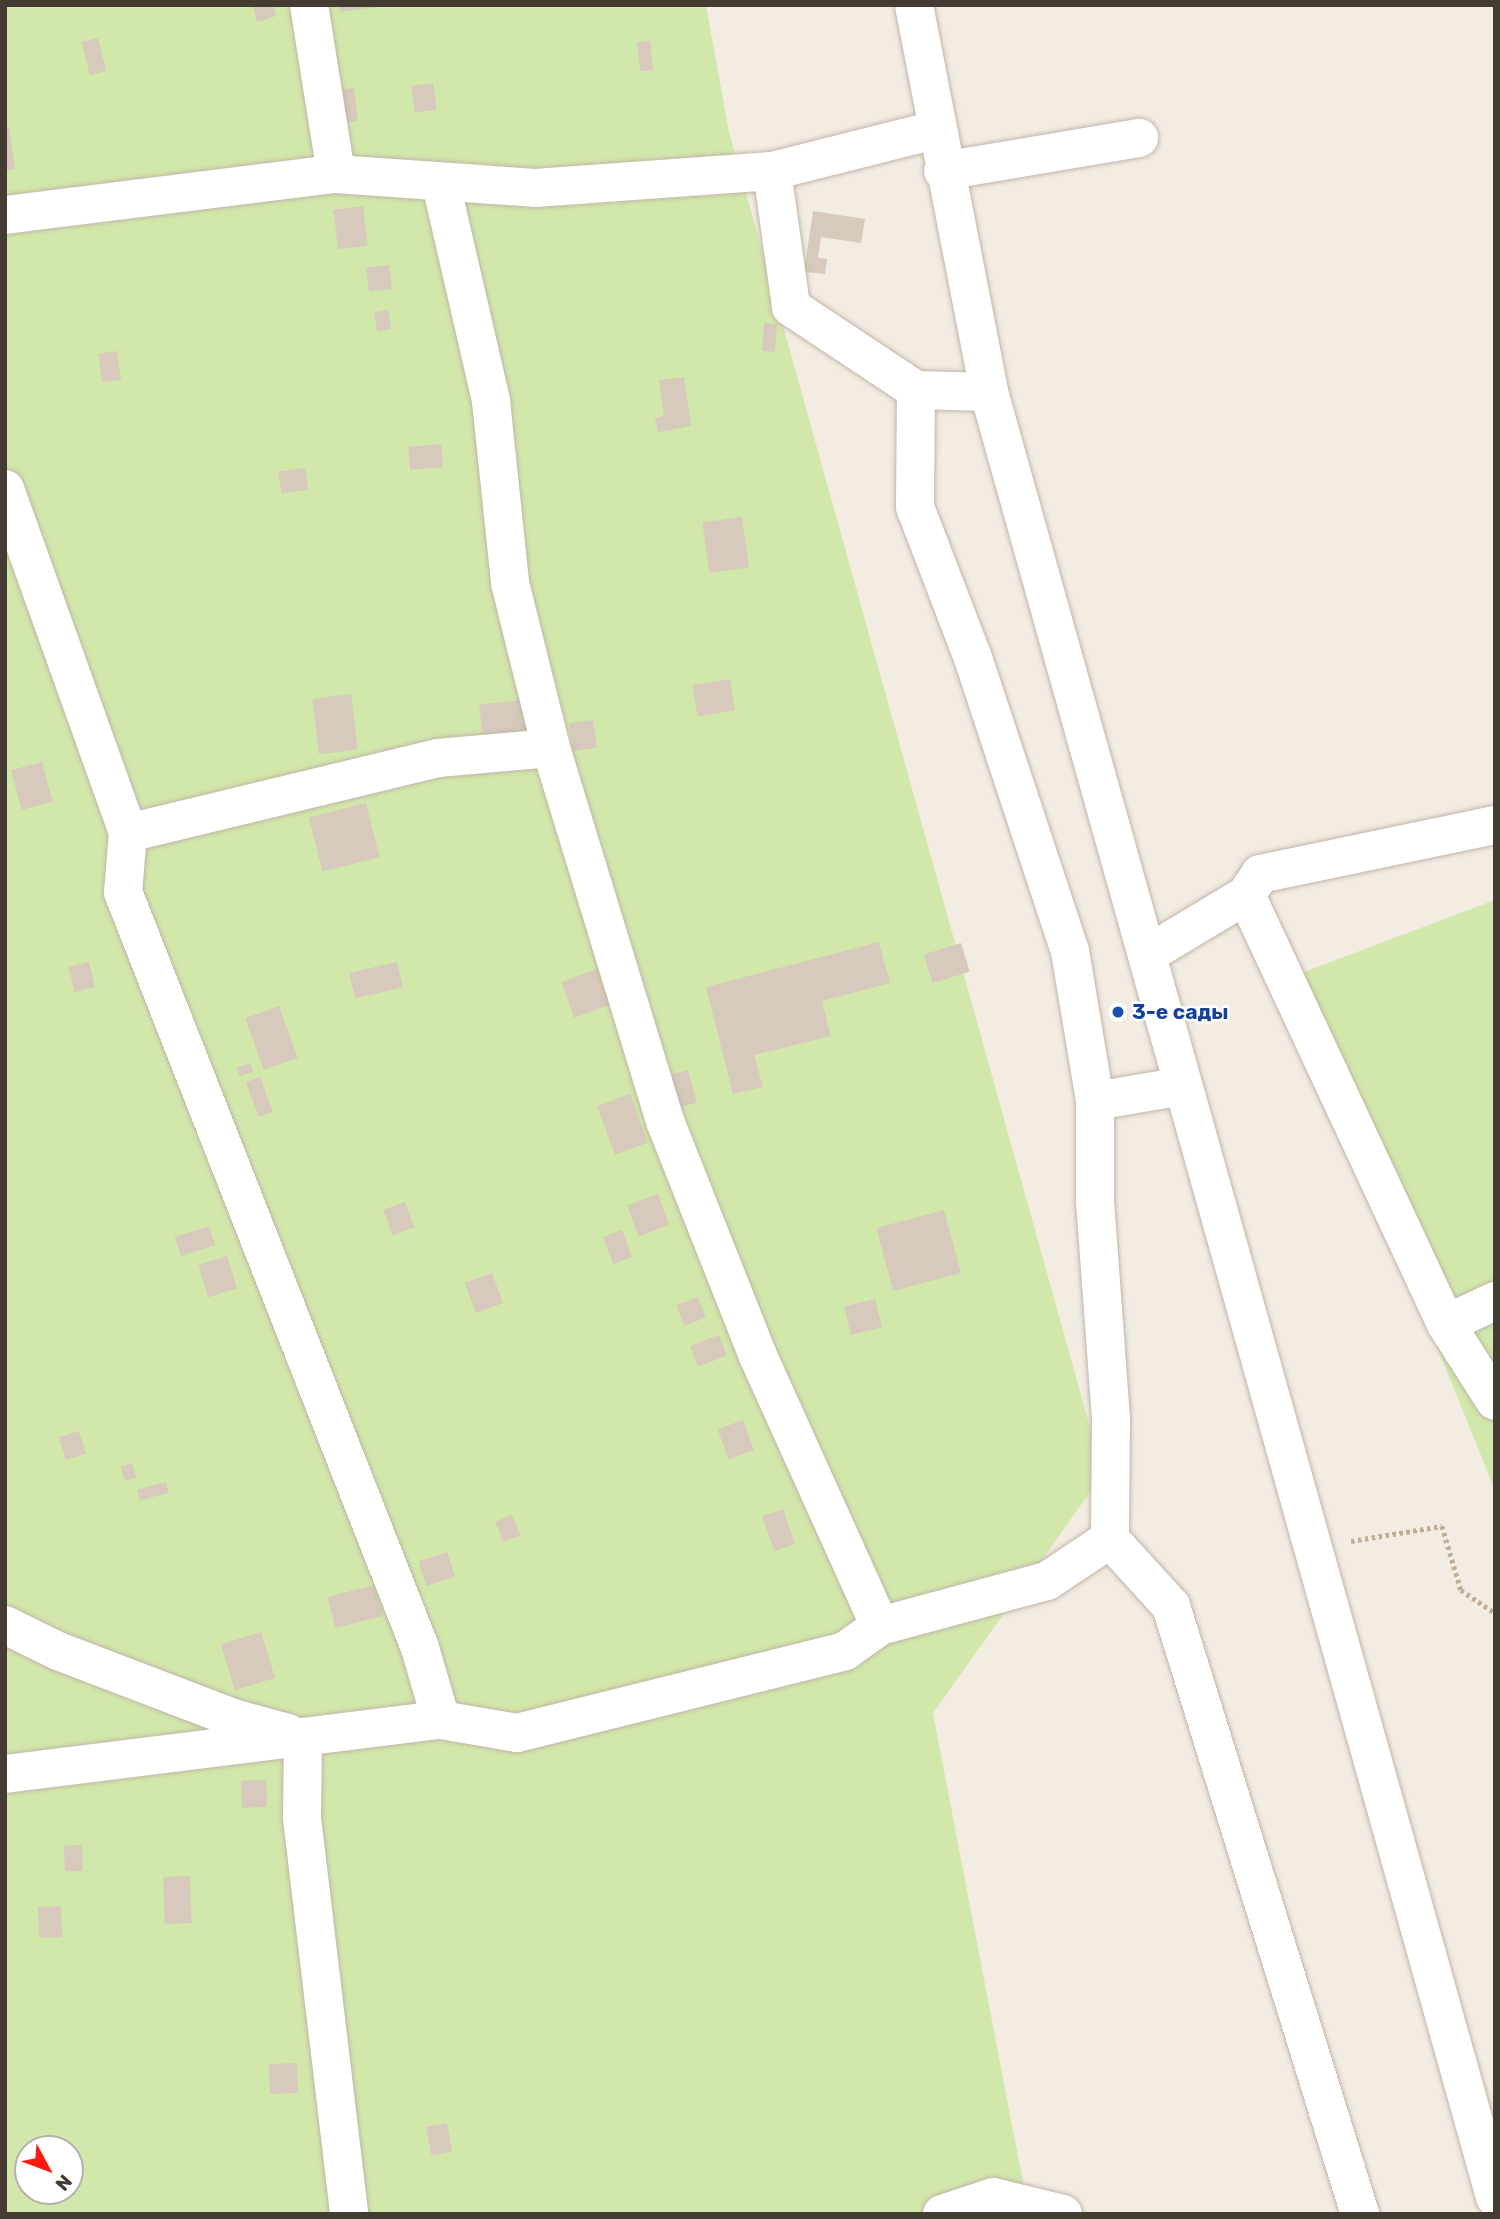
<!DOCTYPE html>
<html>
<head>
<meta charset="utf-8">
<style>
  body { margin:0 }
  #map { position:relative; width:1500px; height:2219px; overflow:hidden; background:#f2ece3; font-family:Rubik,sans-serif }
  div>[style] { position:absolute }
  .green>* { inset:0; background:#d2e8aa }
  .building>* { inset:0; background:#d7c9bb; transform-origin:0 0 }
  .path>* { height:4.5px; margin-top:-2.25px; transform-origin:0; background:repeating-linear-gradient(90deg,#c0ad96 0 3.5px,transparent 0 7px) }
  .roads { filter:drop-shadow(0 0 2px #c1b6a8) drop-shadow(0 0 2px #c1b6a8) }
  .minor>* { height:38px; margin:-19px; padding:0 19px; transform-origin:19px; border-radius:19px; background:#fff }
  .dots>* { width:19px; height:19px; translate:-50% -50%; box-sizing:border-box; border:4px solid #fff; border-radius:50% }
  span { translate:-50% -50%; white-space:nowrap; text-align:center; line-height:1.15; -webkit-text-stroke:5px #fff; paint-order:stroke }
  .transit-label { font-size:21px; color:#164399; font-weight:700 }
  .left { translate:0 -50%; text-align:left }
  .frame { position:absolute; inset:0; border:7px solid #443c33; pointer-events:none }
  .north { position:absolute; left:14px; top:2135px; width:70px; height:70px; box-sizing:border-box; background:#fff; border:2px solid #b4b1ad; border-radius:50%; rotate:131deg; font-size:19px; font-weight:700; line-height:28px; text-align:center; color:#443c33 }
  .north::after { content:''; display:block; margin:auto; width:24px; height:32px; background:#ff1a0d; clip-path:polygon(50% 0,100% 100%,50% 72%,0 100%) }
</style>
</head>
<body>
<div id="map">
  <div class="green">
    <i style="clip-path:polygon(evenodd,5px 5px,706px 5px,729px 132px,1103px 1474px,933px 1713px,1029px 2214px,5px 2214px,5px 5px,28px 2149px,70px 2149px,70px 2191px,28px 2191px,28px 2149px)"></i>
    <i style="clip-path:polygon(1495px 900px,1495px 1490px,1288px 978px)"></i>
  </div>
  <div class="building">
    <i style="clip-path:polygon(253px 5px,273px 5px,276px 16px,257px 22px)"></i>
    <i style="clip-path:polygon(339px 5px,377px 5px,377px 7px,340px 12px)"></i>
    <i style="left:98px;top:38px;width:34px;height:17px;rotate:76deg"></i>
    <i style="left:650px;top:41px;width:29px;height:13px;rotate:84deg"></i>
    <i style="left:433px;top:83px;width:27px;height:22px;rotate:82deg"></i>
    <i style="left:354px;top:88px;width:33px;height:22px;rotate:83deg"></i>
    <i style="clip-path:polygon(9px 127px,15px 169px,5px 171px,5px 128px)"></i>
    <i style="left:363px;top:206px;width:40px;height:30px;rotate:83deg"></i>
    <i style="clip-path:polygon(813px 211px,865px 219px,861px 243px,821px 237px,818px 258px,827px 259px,825px 274px,804px 272px)"></i>
    <i style="left:389px;top:265px;width:24px;height:23px;rotate:83deg"></i>
    <i style="left:388px;top:310px;width:19px;height:14px;rotate:81deg"></i>
    <i style="left:764px;top:323px;width:13px;height:28px;rotate:4deg"></i>
    <i style="left:117px;top:351px;width:29px;height:19px;rotate:82deg"></i>
    <i style="clip-path:polygon(684px 377px,691px 426px,658px 432px,655px 418px,664px 416px,659px 380px)"></i>
    <i style="left:441px;top:444px;width:23px;height:33px;rotate:85deg"></i>
    <i style="left:305px;top:468px;width:22px;height:27px;rotate:82deg"></i>
    <i style="left:742px;top:517px;width:51px;height:40px;rotate:82deg"></i>
    <i style="left:730px;top:679px;width:32px;height:38px;rotate:81deg"></i>
    <i style="left:351px;top:694px;width:56px;height:39px;rotate:83deg"></i>
    <i style="left:523px;top:700px;width:37px;height:44px;rotate:84deg"></i>
    <i style="left:593px;top:720px;width:28px;height:24px;rotate:82deg"></i>
    <i style="left:42px;top:762px;width:41px;height:32px;rotate:75deg"></i>
    <i style="left:366px;top:803px;width:56px;height:59px;rotate:76deg"></i>
    <i style="clip-path:polygon(879px 942px,890px 983px,822px 1001px,831px 1036px,754px 1055px,763px 1087px,733px 1094px,706px 987px)"></i>
    <i style="left:961px;top:943px;width:30px;height:39px;rotate:73deg"></i>
    <i style="left:89px;top:962px;width:26px;height:21px;rotate:77deg"></i>
    <i style="left:397px;top:962px;width:26px;height:49px;rotate:77deg"></i>
    <i style="left:597px;top:969px;width:38px;height:38px;rotate:70deg"></i>
    <i style="left:279px;top:1006px;width:55px;height:36px;rotate:70deg"></i>
    <i style="clip-path:polygon(250px 1063px,253px 1072px,240px 1076px,236px 1068px)"></i>
    <i style="left:688px;top:1070px;width:34px;height:20px;rotate:75deg"></i>
    <i style="left:260px;top:1077px;width:37px;height:15px;rotate:70deg"></i>
    <i style="left:630px;top:1094px;width:52px;height:35px;rotate:70deg"></i>
    <i style="left:658px;top:1194px;width:33px;height:33px;rotate:70deg"></i>
    <i style="left:405px;top:1202px;width:27px;height:23px;rotate:70deg"></i>
    <i style="left:944px;top:1210px;width:65px;height:70px;rotate:75deg"></i>
    <i style="left:209px;top:1226px;width:20px;height:36px;rotate:72deg"></i>
    <i style="left:622px;top:1230px;width:29px;height:20px;rotate:70deg"></i>
    <i style="left:227px;top:1256px;width:34px;height:30px;rotate:73deg"></i>
    <i style="left:492px;top:1273px;width:32px;height:29px;rotate:70deg"></i>
    <i style="left:698px;top:1297px;width:22px;height:23px;rotate:69deg"></i>
    <i style="left:875px;top:1299px;width:29px;height:32px;rotate:76deg"></i>
    <i style="left:719px;top:1335px;width:22px;height:31px;rotate:69deg"></i>
    <i style="left:743px;top:1420px;width:32px;height:27px;rotate:70deg"></i>
    <i style="left:79px;top:1431px;width:24px;height:21px;rotate:73deg"></i>
    <i style="left:132px;top:1463px;width:15px;height:12px;rotate:74deg"></i>
    <i style="left:166px;top:1482px;width:11px;height:30px;rotate:75deg"></i>
    <i style="left:783px;top:1509px;width:37px;height:22px;rotate:71deg"></i>
    <i style="left:512px;top:1515px;width:22px;height:18px;rotate:68deg"></i>
    <i style="left:447px;top:1552px;width:26px;height:30px;rotate:72deg"></i>
    <i style="left:375px;top:1585px;width:32px;height:49px;rotate:76deg"></i>
    <i style="left:261px;top:1632px;width:48px;height:42px;rotate:73deg"></i>
    <i style="left:266px;top:1780px;width:27px;height:25px;rotate:88deg"></i>
    <i style="left:82px;top:1845px;width:26px;height:18px;rotate:88deg"></i>
    <i style="left:190px;top:1876px;width:47px;height:27px;rotate:88deg"></i>
    <i style="left:61px;top:1906px;width:31px;height:23px;rotate:88deg"></i>
    <i style="left:297px;top:2063px;width:30px;height:28px;rotate:88deg"></i>
    <i style="left:447px;top:2123px;width:29px;height:21px;rotate:80deg"></i>
  </div>
  <div class="path">
    <i style="left:1351px;top:1541px;width:92px;rotate:-9.4deg"></i>
    <i style="left:1442px;top:1526px;width:67px;rotate:73.5deg"></i>
    <i style="left:1461px;top:1590px;width:41px;rotate:34.1deg"></i>
  </div>
  <div class="roads">
    <div class="minor">
      <i style="left:309px;top:5px;width:171px;rotate:80.9deg"></i>
      <i style="left:914px;top:5px;width:394px;rotate:79deg"></i>
      <i style="left:989px;top:392px;width:1875px;rotate:74.34deg"></i>
      <i style="left:772px;top:171px;width:137px;rotate:82deg"></i>
      <i style="left:791px;top:307px;width:150px;rotate:33.6deg"></i>
      <i style="left:916px;top:390px;width:73px;rotate:1.6deg"></i>
      <i style="left:943px;top:171px;width:199px;rotate:-9.6deg"></i>
      <i style="left:441px;top:184px;width:223px;rotate:77deg"></i>
      <i style="left:491px;top:401px;width:183px;rotate:84deg"></i>
      <i style="left:510px;top:583px;width:170px;rotate:76deg"></i>
      <i style="left:551px;top:748px;width:390px;rotate:73deg"></i>
      <i style="left:665px;top:1121px;width:253px;rotate:68.4deg"></i>
      <i style="left:758px;top:1356px;width:296px;rotate:65.7deg"></i>
      <i style="left:5px;top:215px;width:334px;rotate:-7.1deg"></i>
      <i style="left:336px;top:174px;width:199px;rotate:4deg"></i>
      <i style="left:535px;top:188px;width:238px;rotate:-4.1deg"></i>
      <i style="left:772px;top:171px;width:168px;rotate:-14.1deg"></i>
      <i style="left:916px;top:390px;width:117px;rotate:90.5deg"></i>
      <i style="left:915px;top:507px;width:162px;rotate:69deg"></i>
      <i style="left:973px;top:658px;width:309px;rotate:71.7deg"></i>
      <i style="left:1070px;top:951px;width:152px;rotate:80.5deg"></i>
      <i style="left:5px;top:489px;width:365px;rotate:70.3deg"></i>
      <i style="left:128px;top:833px;width:59px;rotate:94.8deg"></i>
      <i style="left:123px;top:892px;width:812px;rotate:68.55deg"></i>
      <i style="left:420px;top:1648px;width:75px;rotate:73.7deg"></i>
      <i style="left:128px;top:833px;width:319px;rotate:-13.6deg"></i>
      <i style="left:438px;top:758px;width:113px;rotate:-5.1deg"></i>
      <i style="left:1246px;top:895px;width:473px;rotate:65deg"></i>
      <i style="left:1446px;top:1324px;width:91px;rotate:57.5deg"></i>
      <i style="left:1148px;top:954px;width:114px;rotate:-31deg"></i>
      <i style="left:1246px;top:895px;width:25px;rotate:-56deg"></i>
      <i style="left:1260px;top:874px;width:240px;rotate:-11.8deg"></i>
      <i style="left:1183px;top:1086px;width:89px;rotate:170.3deg"></i>
      <i style="left:1095px;top:1101px;width:100px;rotate:90deg"></i>
      <i style="left:1095px;top:1201px;width:218px;rotate:85.8deg"></i>
      <i style="left:1111px;top:1418px;width:121px;rotate:90.5deg"></i>
      <i style="left:1110px;top:1539px;width:91px;rotate:47.7deg"></i>
      <i style="left:1171px;top:1606px;width:637px;rotate:72.73deg"></i>
      <i style="left:1446px;top:1324px;width:54px;rotate:-25.1deg"></i>
      <i style="left:5px;top:1625px;width:59px;rotate:26.1deg"></i>
      <i style="left:58px;top:1651px;width:187px;rotate:20.9deg"></i>
      <i style="left:233px;top:1718px;width:57px;rotate:15.3deg"></i>
      <i style="left:303px;top:1737px;width:81px;rotate:90.7deg"></i>
      <i style="left:302px;top:1818px;width:399px;rotate:83.2deg"></i>
      <i style="left:5px;top:1774px;width:439px;rotate:-7.1deg"></i>
      <i style="left:441px;top:1720px;width:77px;rotate:9.7deg"></i>
      <i style="left:517px;top:1733px;width:338px;rotate:-14deg"></i>
      <i style="left:845px;top:1651px;width:43px;rotate:-35.5deg"></i>
      <i style="left:880px;top:1626px;width:173px;rotate:-15.1deg"></i>
      <i style="left:1047px;top:1581px;width:76px;rotate:-33.7deg"></i>
      <i style="left:942px;top:2214px;width:54px;rotate:-18.4deg"></i>
      <i style="left:993px;top:2197px;width:72px;rotate:13.7deg"></i>
    </div>
  </div>
  <div class="dots">
    <i style="left:1118px;top:1012px;background:#1a4fb4"></i>
  </div>
  <div class="transit-label">
    <span class="left" style="left:1132px;top:1012px">3-е сады</span>
  </div>
  <div class="frame"></div>
  <div class="north">N</div>
</div>
</body>
</html>
